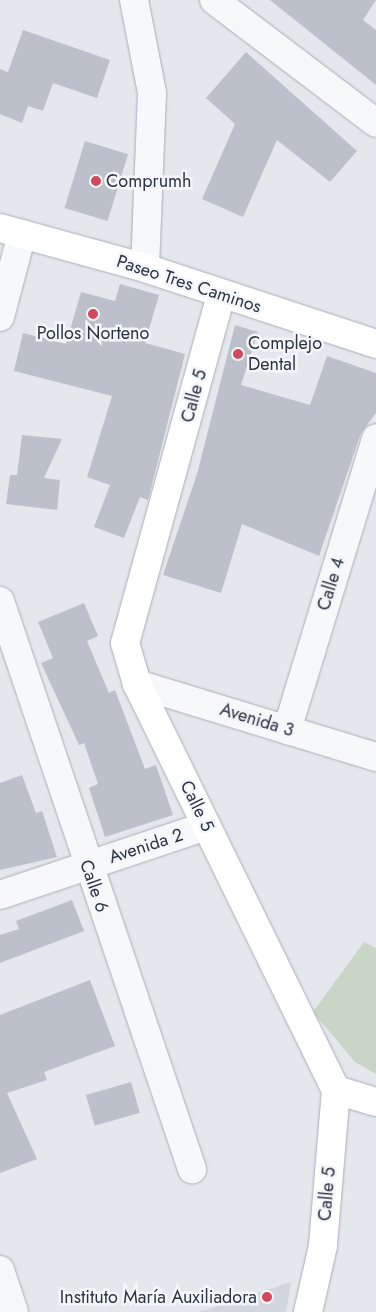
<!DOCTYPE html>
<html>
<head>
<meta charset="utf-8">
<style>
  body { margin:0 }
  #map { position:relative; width:376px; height:1312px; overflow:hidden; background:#e4e7ec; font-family:Jost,sans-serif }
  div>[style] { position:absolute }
  .built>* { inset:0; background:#d2d6de }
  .green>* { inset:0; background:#c9d6c5 }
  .building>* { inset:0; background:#bbc0ca; transform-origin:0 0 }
  .roads { filter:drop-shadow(0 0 1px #a9aeb7) drop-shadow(0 0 1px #a9aeb7) }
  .street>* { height:28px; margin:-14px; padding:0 14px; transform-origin:14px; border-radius:14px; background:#f7f8fa }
  .secondary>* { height:28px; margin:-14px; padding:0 14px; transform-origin:14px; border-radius:14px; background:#fff }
  .dots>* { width:14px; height:14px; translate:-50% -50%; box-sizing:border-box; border:2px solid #f4f6f9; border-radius:50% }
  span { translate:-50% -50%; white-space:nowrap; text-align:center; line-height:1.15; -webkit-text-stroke:5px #f4f6f9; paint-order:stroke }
  .poi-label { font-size:18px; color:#2b3445 }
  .left { translate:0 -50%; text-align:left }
  .right { translate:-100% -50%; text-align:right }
  .street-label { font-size:18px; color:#2b3445 }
</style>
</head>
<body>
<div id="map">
  <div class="built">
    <i style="clip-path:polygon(291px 1282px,286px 1312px,199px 1312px)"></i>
  </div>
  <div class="green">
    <i style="clip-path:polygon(364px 942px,376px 948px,376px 1074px,355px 1062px,313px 1012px)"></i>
  </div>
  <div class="building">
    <i style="clip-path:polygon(270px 0,376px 0,363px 20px,376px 30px,376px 85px)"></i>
    <i style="clip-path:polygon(23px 30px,110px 60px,97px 98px,53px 83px,43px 111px,28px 106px,22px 123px,0 114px,0 69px,8px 72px)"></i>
    <i style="clip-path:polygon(246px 52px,357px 151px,330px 182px,277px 140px,243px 217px,202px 199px,235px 124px,206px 98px)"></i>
    <i style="left:85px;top:141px;width:45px;height:70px;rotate:17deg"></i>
    <i style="clip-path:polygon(120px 284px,159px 295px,145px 343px,185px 354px,148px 500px,140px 497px,124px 538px,94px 527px,110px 485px,87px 477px,112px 396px,14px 371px,23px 333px,66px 344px,81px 292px,115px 301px)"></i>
    <i style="clip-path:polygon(235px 325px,258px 332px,241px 385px,310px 405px,327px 356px,376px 373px,376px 413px,361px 433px,319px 556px,242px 524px,221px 593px,163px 575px,197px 474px)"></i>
    <i style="clip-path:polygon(22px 435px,62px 439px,44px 478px,60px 480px,57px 510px,6px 504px,10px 475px,17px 475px)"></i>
    <i style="clip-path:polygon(84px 603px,98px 636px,87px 641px,109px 693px,115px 690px,145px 769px,156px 765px,173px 815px,105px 837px,89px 788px,98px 784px,84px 743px,79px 745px,41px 663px,53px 658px,38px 622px)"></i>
    <i style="clip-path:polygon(22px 775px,36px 813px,42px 811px,57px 857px,0 870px,0 783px)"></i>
    <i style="clip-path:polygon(72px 900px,84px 931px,0 963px,0 935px,19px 929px,16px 921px)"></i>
    <i style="clip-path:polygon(90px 980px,115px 1046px,44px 1072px,47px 1080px,7px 1093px,37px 1159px,0 1173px,0 1015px)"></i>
    <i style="left:131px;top:1082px;width:32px;height:47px;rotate:74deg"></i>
  </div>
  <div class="roads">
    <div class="street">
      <i style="left:134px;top:0;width:95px;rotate:79deg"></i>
      <i style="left:152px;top:93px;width:175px;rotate:92.3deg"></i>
      <i style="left:214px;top:0;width:203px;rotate:37.2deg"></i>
      <i style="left:0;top:317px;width:86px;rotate:-75.2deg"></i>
      <i style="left:0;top:601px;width:600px;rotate:71.32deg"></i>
      <i style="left:137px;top:684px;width:250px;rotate:17deg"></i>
      <i style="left:287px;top:730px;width:305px;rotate:-73deg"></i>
      <i style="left:0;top:895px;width:217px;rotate:-18.5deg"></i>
      <i style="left:0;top:1270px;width:44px;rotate:71.6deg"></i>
    </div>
    <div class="secondary">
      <i style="left:0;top:228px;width:150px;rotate:15.4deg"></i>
      <i style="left:145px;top:268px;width:243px;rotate:18.2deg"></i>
      <i style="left:221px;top:295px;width:361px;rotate:105.4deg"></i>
      <i style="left:125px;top:643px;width:43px;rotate:73.7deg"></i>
      <i style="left:137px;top:684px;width:452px;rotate:63.9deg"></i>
      <i style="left:336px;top:1090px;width:157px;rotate:94.8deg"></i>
      <i style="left:323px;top:1246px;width:68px;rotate:102.8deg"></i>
      <i style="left:336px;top:1090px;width:42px;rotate:16.7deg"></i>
    </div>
  </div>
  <div class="dots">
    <i style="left:96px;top:181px;background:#d1495b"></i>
    <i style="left:93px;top:314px;background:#d1495b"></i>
    <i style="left:238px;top:354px;background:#d1495b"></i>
    <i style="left:267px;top:1297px;background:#d1495b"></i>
  </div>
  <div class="poi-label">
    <span class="left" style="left:106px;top:181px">Comprumh</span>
    <span style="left:93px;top:333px">Pollos Norteno</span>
    <span class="left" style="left:248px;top:354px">Complejo<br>Dental</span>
    <span class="right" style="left:257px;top:1297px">Instituto María Auxiliadora</span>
  </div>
  <div class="street-label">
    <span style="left:189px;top:284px;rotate:18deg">Paseo Tres Caminos</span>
    <span style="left:194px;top:396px;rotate:-75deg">Calle 5</span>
    <span style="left:331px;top:584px;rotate:-73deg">Calle 4</span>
    <span style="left:257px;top:720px;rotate:17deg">Avenida 3</span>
    <span style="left:197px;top:806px;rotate:64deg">Calle 5</span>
    <span style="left:146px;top:846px;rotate:-18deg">Avenida 2</span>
    <span style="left:94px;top:886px;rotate:71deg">Calle 6</span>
    <span style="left:327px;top:1194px;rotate:-85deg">Calle 5</span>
  </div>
</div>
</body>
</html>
